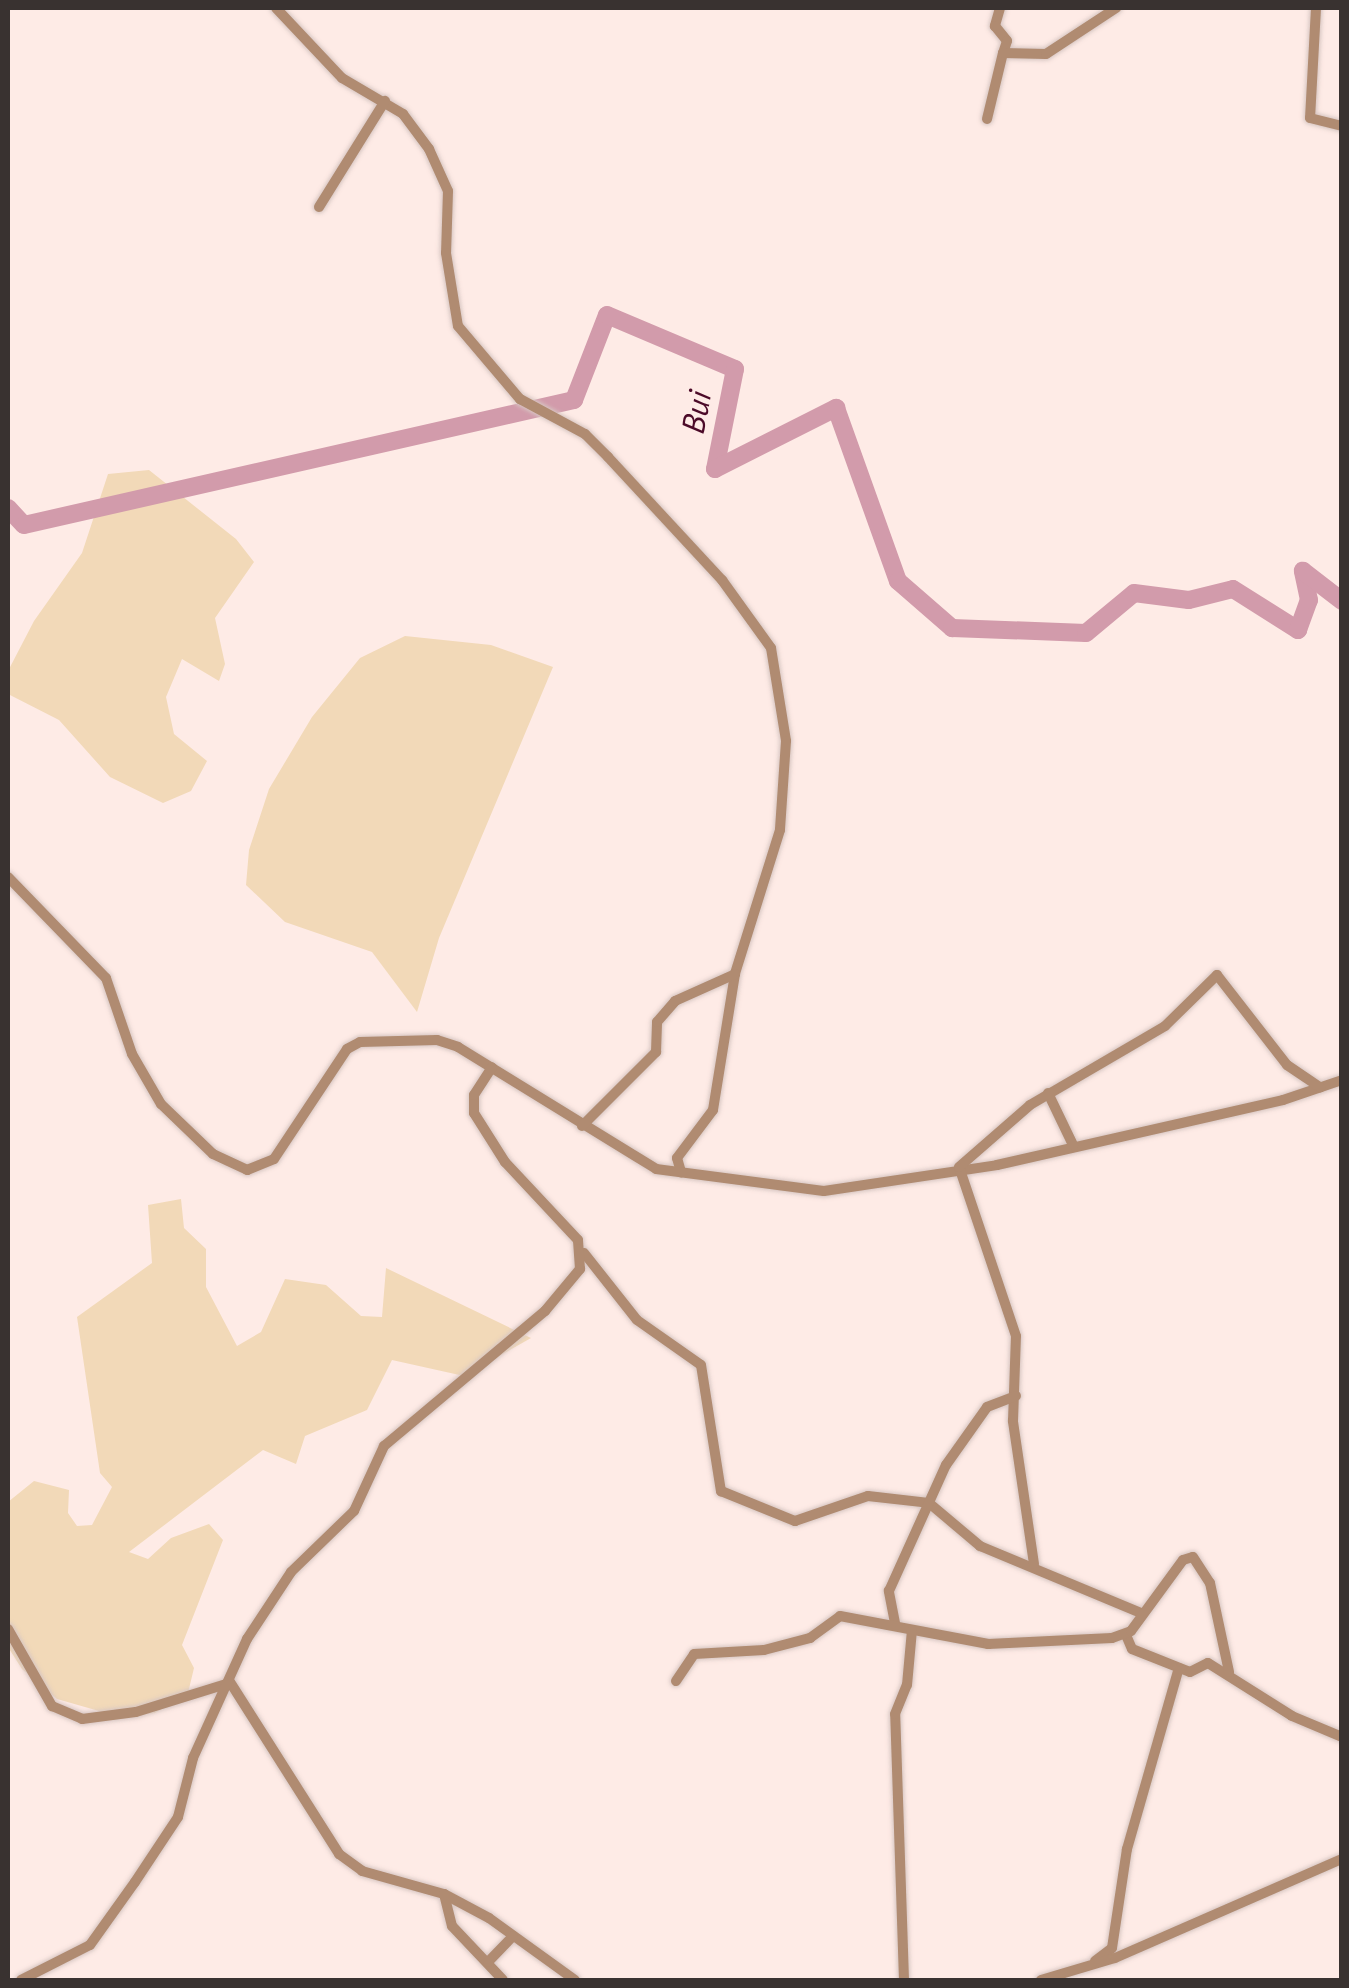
<!DOCTYPE html>
<html>
<head>
<meta charset="utf-8">
<style>
  body { margin:0 }
  #map { position:relative; width:1349px; height:1988px; overflow:hidden; background:#feebe6; font-family:"PT Sans",sans-serif }
  div>[style] { position:absolute }
  .green>* { inset:0; background:#f2d9b8 }
  .river>* { height:18px; margin:-9px; padding:0 9px; transform-origin:9px; border-radius:9px; background:#d29bab }
  .roads { filter:drop-shadow(0 0 2px #d7c6c2) drop-shadow(0 0 2px #d7c6c2) }
  .street>* { height:10px; margin:-5px; padding:0 5px; transform-origin:5px; border-radius:5px; background:#b08b71 }
  span { translate:-50% -50%; white-space:nowrap; text-align:center; line-height:1.15; -webkit-text-stroke:8px #feebe6; paint-order:stroke }
  .water-label { font-size:32px; color:#4c0a28; font-style:italic }
  .frame { position:absolute; inset:0; border:10px solid #393230; pointer-events:none }
</style>
</head>
<body>
<div id="map">
  <div class="green">
    <i style="clip-path:polygon(149px 470px,236px 539px,254px 562px,215px 618px,225px 664px,219px 681px,182px 659px,166px 697px,174px 734px,207px 761px,191px 791px,163px 803px,110px 777px,59px 720px,8px 694px,8px 671px,34px 621px,82px 553px,108px 474px)"></i>
    <i style="clip-path:polygon(405px 636px,491px 645px,553px 667px,439px 938px,417px 1012px,372px 952px,285px 922px,246px 885px,249px 850px,269px 789px,312px 717px,360px 658px)"></i>
    <i style="clip-path:polygon(181px 1199px,184px 1228px,206px 1249px,206px 1287px,237px 1346px,261px 1332px,285px 1279px,326px 1285px,361px 1316px,382px 1317px,386px 1268px,531px 1338px,464px 1376px,392px 1360px,367px 1410px,305px 1436px,296px 1464px,263px 1450px,129px 1552px,148px 1559px,171px 1538px,209px 1524px,223px 1540px,182px 1645px,194px 1668px,188px 1693px,155px 1713px,120px 1717px,57px 1699px,22px 1669px,8px 1647px,8px 1502px,34px 1481px,69px 1490px,68px 1513px,77px 1526px,92px 1525px,112px 1487px,100px 1473px,77px 1317px,152px 1263px,148px 1205px)"></i>
  </div>
  <div class="river">
    <i style="left:8px;top:508px;width:23px;rotate:47deg"></i>
    <i style="left:24px;top:525px;width:564px;rotate:-12.8deg"></i>
    <i style="left:574px;top:400px;width:91px;rotate:-68.8deg"></i>
    <i style="left:607px;top:315px;width:139px;rotate:22.9deg"></i>
    <i style="left:735px;top:369px;width:102px;rotate:101.3deg"></i>
    <i style="left:715px;top:469px;width:136px;rotate:-26.8deg"></i>
    <i style="left:836px;top:408px;width:184px;rotate:70.3deg"></i>
    <i style="left:898px;top:581px;width:72px;rotate:41deg"></i>
    <i style="left:952px;top:628px;width:134px;rotate:2.1deg"></i>
    <i style="left:1086px;top:633px;width:62px;rotate:-39.8deg"></i>
    <i style="left:1134px;top:593px;width:55px;rotate:7.3deg"></i>
    <i style="left:1189px;top:600px;width:45px;rotate:-14deg"></i>
    <i style="left:1233px;top:589px;width:77px;rotate:32.2deg"></i>
    <i style="left:1298px;top:630px;width:32px;rotate:-70deg"></i>
    <i style="left:1309px;top:600px;width:30px;rotate:-102deg"></i>
    <i style="left:1303px;top:571px;width:49px;rotate:37.6deg"></i>
  </div>
  <div class="roads">
    <div class="street">
      <i style="left:276px;top:8px;width:96px;rotate:46.7deg"></i>
      <i style="left:342px;top:78px;width:71px;rotate:30.5deg"></i>
      <i style="left:403px;top:114px;width:44px;rotate:53.4deg"></i>
      <i style="left:429px;top:149px;width:46px;rotate:65.7deg"></i>
      <i style="left:448px;top:191px;width:62px;rotate:91.8deg"></i>
      <i style="left:446px;top:253px;width:74px;rotate:80.7deg"></i>
      <i style="left:458px;top:326px;width:96px;rotate:49.7deg"></i>
      <i style="left:520px;top:399px;width:74px;rotate:28.3deg"></i>
      <i style="left:585px;top:434px;width:33px;rotate:45deg"></i>
      <i style="left:608px;top:457px;width:168px;rotate:47.2deg"></i>
      <i style="left:722px;top:580px;width:84px;rotate:54.2deg"></i>
      <i style="left:771px;top:648px;width:94px;rotate:80.8deg"></i>
      <i style="left:786px;top:741px;width:89px;rotate:93.9deg"></i>
      <i style="left:780px;top:830px;width:151px;rotate:107.4deg"></i>
      <i style="left:735px;top:974px;width:138px;rotate:99.2deg"></i>
      <i style="left:713px;top:1110px;width:60px;rotate:126.9deg"></i>
      <i style="left:677px;top:1158px;width:15px;rotate:74deg"></i>
      <i style="left:1000px;top:8px;width:19px;rotate:106deg"></i>
      <i style="left:995px;top:26px;width:19px;rotate:51deg"></i>
      <i style="left:1007px;top:41px;width:13px;rotate:108deg"></i>
      <i style="left:1316px;top:8px;width:110px;rotate:93.1deg"></i>
      <i style="left:1310px;top:118px;width:33px;rotate:14deg"></i>
      <i style="left:987px;top:119px;width:68px;rotate:-76.4deg"></i>
      <i style="left:1003px;top:53px;width:43px;rotate:1.3deg"></i>
      <i style="left:1046px;top:54px;width:84px;rotate:-33.3deg"></i>
      <i style="left:319px;top:207px;width:125px;rotate:-58.1deg"></i>
      <i style="left:8px;top:877px;width:141px;rotate:45.9deg"></i>
      <i style="left:106px;top:978px;width:80px;rotate:71.1deg"></i>
      <i style="left:132px;top:1054px;width:58px;rotate:59.9deg"></i>
      <i style="left:161px;top:1104px;width:72px;rotate:43.9deg"></i>
      <i style="left:213px;top:1154px;width:38px;rotate:25deg"></i>
      <i style="left:247px;top:1170px;width:29px;rotate:-22deg"></i>
      <i style="left:274px;top:1159px;width:132px;rotate:-56.4deg"></i>
      <i style="left:347px;top:1049px;width:15px;rotate:-28deg"></i>
      <i style="left:360px;top:1042px;width:77px;rotate:-1.5deg"></i>
      <i style="left:437px;top:1040px;width:22px;rotate:18deg"></i>
      <i style="left:458px;top:1047px;width:233px;rotate:31.6deg"></i>
      <i style="left:656px;top:1169px;width:169px;rotate:7.5deg"></i>
      <i style="left:824px;top:1191px;width:175px;rotate:-8.5deg"></i>
      <i style="left:997px;top:1165px;width:293px;rotate:-12.8deg"></i>
      <i style="left:1283px;top:1100px;width:62px;rotate:-18.7deg"></i>
      <i style="left:1048px;top:1093px;width:58px;rotate:64.3deg"></i>
      <i style="left:582px;top:1126px;width:105px;rotate:-45deg"></i>
      <i style="left:656px;top:1052px;width:30px;rotate:-88deg"></i>
      <i style="left:657px;top:1022px;width:28px;rotate:-49deg"></i>
      <i style="left:675px;top:1001px;width:66px;rotate:-24.2deg"></i>
      <i style="left:584px;top:1253px;width:85px;rotate:51.7deg"></i>
      <i style="left:637px;top:1320px;width:78px;rotate:35.1deg"></i>
      <i style="left:701px;top:1365px;width:128px;rotate:81deg"></i>
      <i style="left:721px;top:1491px;width:80px;rotate:22.1deg"></i>
      <i style="left:795px;top:1521px;width:77px;rotate:-18.9deg"></i>
      <i style="left:868px;top:1496px;width:61px;rotate:6.5deg"></i>
      <i style="left:929px;top:1503px;width:67px;rotate:40.1deg"></i>
      <i style="left:980px;top:1546px;width:174px;rotate:22.6deg"></i>
      <i style="left:1034px;top:1564px;width:145px;rotate:-98.4deg"></i>
      <i style="left:1013px;top:1421px;width:85px;rotate:-88deg"></i>
      <i style="left:1016px;top:1336px;width:178px;rotate:-108.6deg"></i>
      <i style="left:959px;top:1167px;width:94px;rotate:-41.1deg"></i>
      <i style="left:1030px;top:1105px;width:156px;rotate:-30.3deg"></i>
      <i style="left:1165px;top:1026px;width:73px;rotate:-44.4deg"></i>
      <i style="left:1217px;top:975px;width:114px;rotate:52.1deg"></i>
      <i style="left:1287px;top:1065px;width:40px;rotate:34deg"></i>
      <i style="left:895px;top:1623px;width:33px;rotate:-101deg"></i>
      <i style="left:889px;top:1591px;width:138px;rotate:-65.7deg"></i>
      <i style="left:946px;top:1465px;width:71px;rotate:-54.7deg"></i>
      <i style="left:987px;top:1407px;width:31px;rotate:-21deg"></i>
      <i style="left:8px;top:1629px;width:89px;rotate:60.3deg"></i>
      <i style="left:52px;top:1706px;width:33px;rotate:23deg"></i>
      <i style="left:82px;top:1719px;width:54px;rotate:-7.4deg"></i>
      <i style="left:136px;top:1712px;width:97px;rotate:-17.3deg"></i>
      <i style="left:1126px;top:1635px;width:15px;rotate:67deg"></i>
      <i style="left:1132px;top:1649px;width:62px;rotate:21.6deg"></i>
      <i style="left:1190px;top:1672px;width:20px;rotate:-27deg"></i>
      <i style="left:1208px;top:1663px;width:99px;rotate:32.2deg"></i>
      <i style="left:1292px;top:1716px;width:54px;rotate:22.8deg"></i>
      <i style="left:676px;top:1681px;width:32px;rotate:-56deg"></i>
      <i style="left:694px;top:1654px;width:70px;rotate:-3.3deg"></i>
      <i style="left:764px;top:1650px;width:48px;rotate:-14.6deg"></i>
      <i style="left:810px;top:1638px;width:37px;rotate:-36deg"></i>
      <i style="left:840px;top:1616px;width:151px;rotate:10.7deg"></i>
      <i style="left:988px;top:1644px;width:124px;rotate:-2.8deg"></i>
      <i style="left:1112px;top:1638px;width:20px;rotate:-20deg"></i>
      <i style="left:1131px;top:1631px;width:88px;rotate:-53.8deg"></i>
      <i style="left:1183px;top:1560px;width:10px;rotate:-17deg"></i>
      <i style="left:1193px;top:1557px;width:31px;rotate:57deg"></i>
      <i style="left:1210px;top:1583px;width:91px;rotate:77.9deg"></i>
      <i style="left:230px;top:1682px;width:204px;rotate:57.6deg"></i>
      <i style="left:339px;top:1854px;width:29px;rotate:36deg"></i>
      <i style="left:362px;top:1871px;width:85px;rotate:15.7deg"></i>
      <i style="left:444px;top:1894px;width:51px;rotate:28.1deg"></i>
      <i style="left:489px;top:1918px;width:106px;rotate:35.8deg"></i>
      <i style="left:444px;top:1894px;width:33px;rotate:76deg"></i>
      <i style="left:452px;top:1926px;width:74px;rotate:46.6deg"></i>
      <i style="left:1095px;top:1961px;width:21px;rotate:-37deg"></i>
      <i style="left:1112px;top:1948px;width:100px;rotate:-81.4deg"></i>
      <i style="left:1127px;top:1849px;width:188px;rotate:-74deg"></i>
      <i style="left:488px;top:1962px;width:36px;rotate:-46deg"></i>
      <i style="left:21px;top:1980px;width:77px;rotate:-26.9deg"></i>
      <i style="left:90px;top:1945px;width:77px;rotate:-54.5deg"></i>
      <i style="left:135px;top:1882px;width:78px;rotate:-56.5deg"></i>
      <i style="left:178px;top:1817px;width:61px;rotate:-75.7deg"></i>
      <i style="left:193px;top:1758px;width:131px;rotate:-65.6deg"></i>
      <i style="left:247px;top:1639px;width:80px;rotate:-56.7deg"></i>
      <i style="left:291px;top:1572px;width:88px;rotate:-44.1deg"></i>
      <i style="left:354px;top:1511px;width:72px;rotate:-65.2deg"></i>
      <i style="left:384px;top:1446px;width:210px;rotate:-40deg"></i>
      <i style="left:545px;top:1311px;width:55px;rotate:-50.2deg"></i>
      <i style="left:580px;top:1269px;width:29px;rotate:-94deg"></i>
      <i style="left:578px;top:1240px;width:107px;rotate:-133.1deg"></i>
      <i style="left:505px;top:1162px;width:58px;rotate:-122.3deg"></i>
      <i style="left:474px;top:1113px;width:18px;rotate:-90deg"></i>
      <i style="left:474px;top:1095px;width:33px;rotate:-57deg"></i>
      <i style="left:904px;top:1980px;width:266px;rotate:-91.9deg"></i>
      <i style="left:895px;top:1714px;width:31px;rotate:-68deg"></i>
      <i style="left:907px;top:1685px;width:55px;rotate:-84.8deg"></i>
      <i style="left:1041px;top:1980px;width:77px;rotate:-16.6deg"></i>
      <i style="left:1115px;top:1958px;width:248px;rotate:-23.6deg"></i>
    </div>
  </div>
  <div class="water-label">
    <span style="left:696px;top:412px;rotate:-79deg">Bui</span>
  </div>
  <div class="frame"></div>
</div>
</body>
</html>
